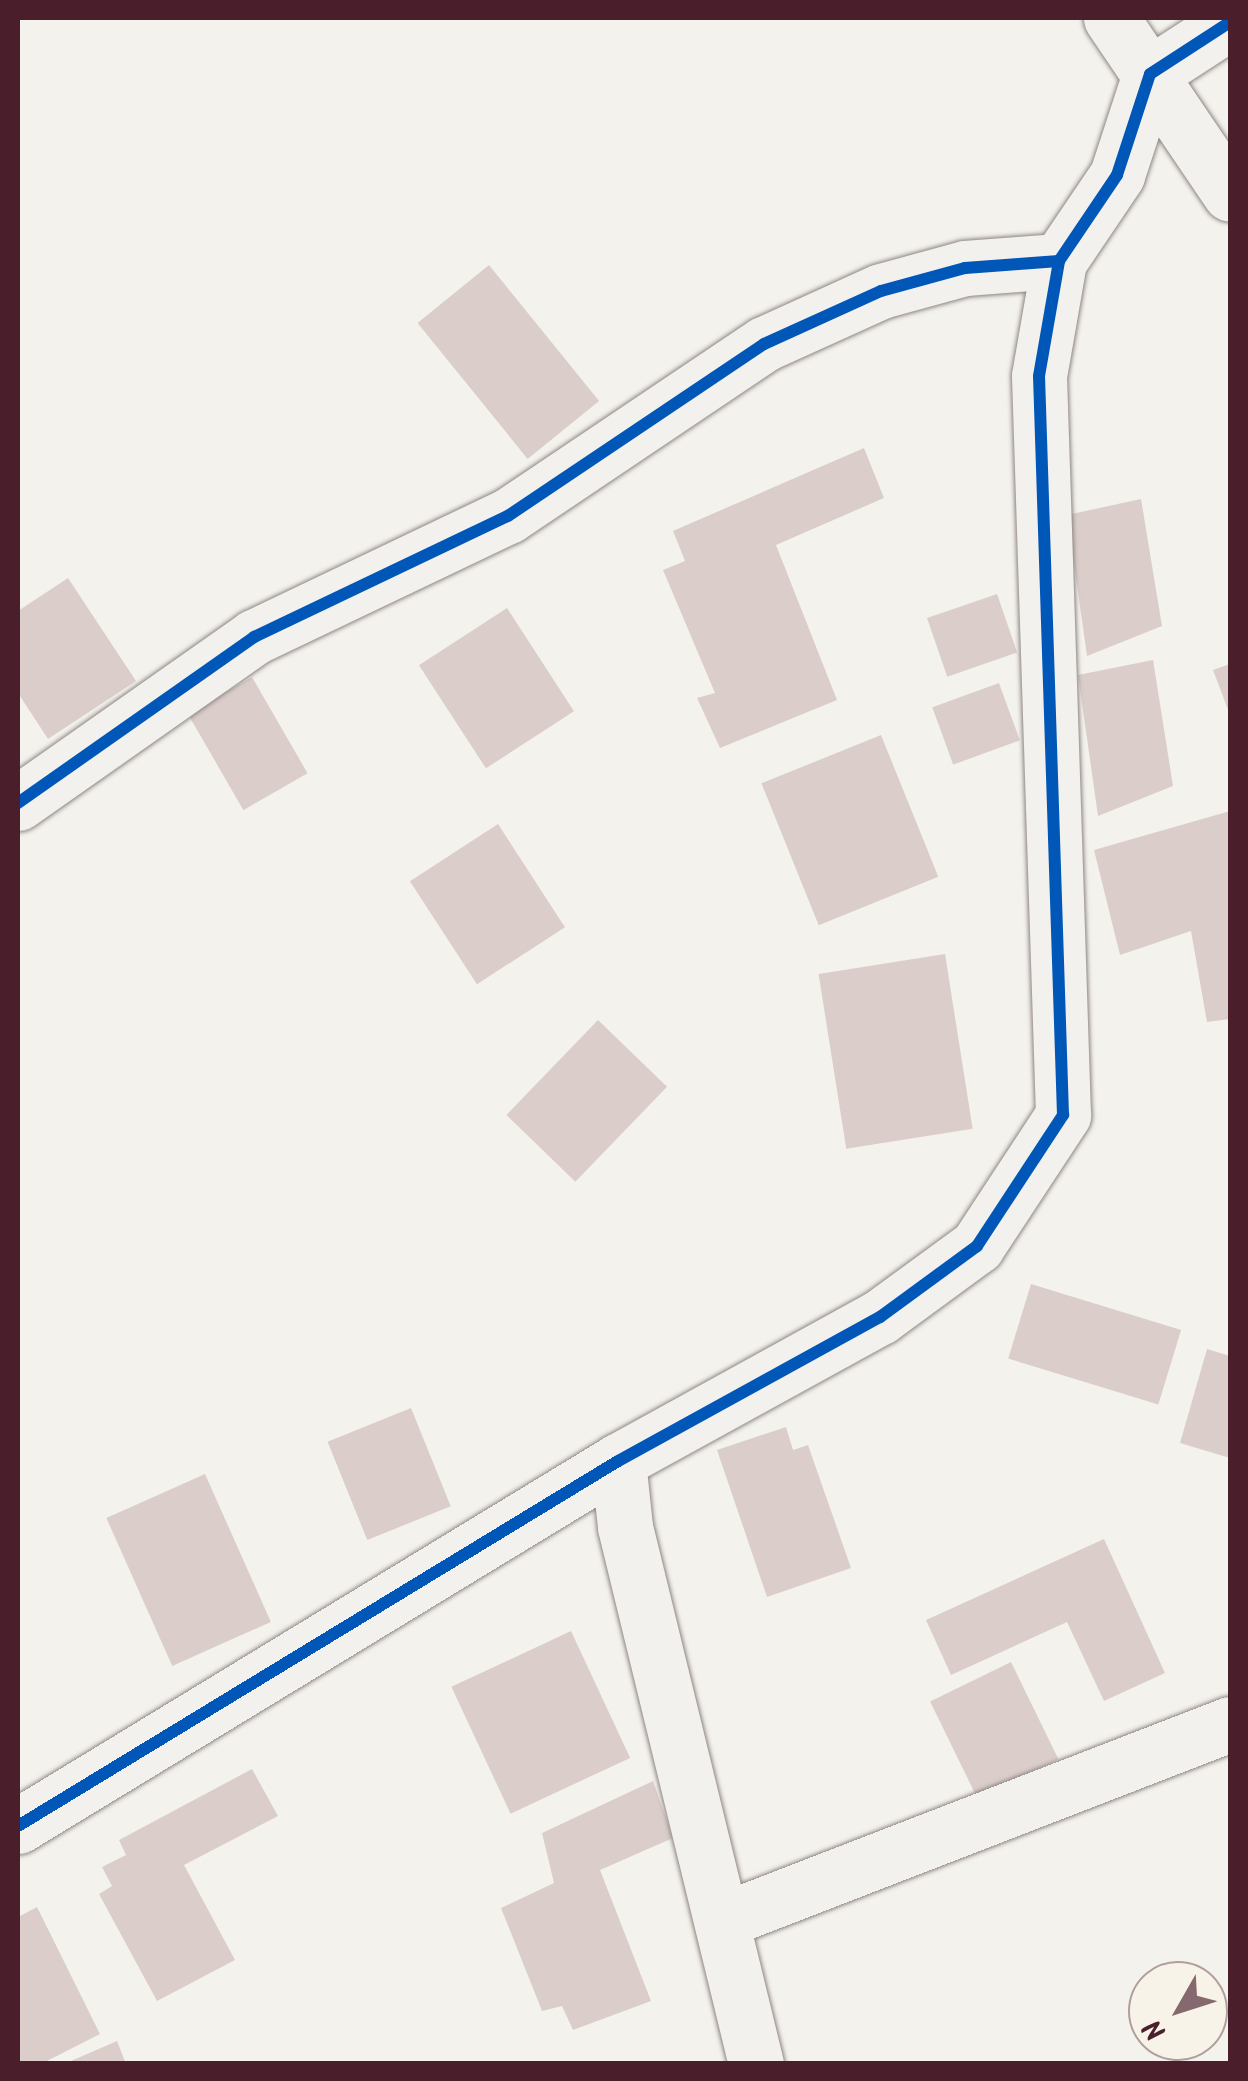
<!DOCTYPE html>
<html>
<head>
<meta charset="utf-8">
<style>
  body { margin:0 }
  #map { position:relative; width:1248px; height:2081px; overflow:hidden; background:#f4f2ec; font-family:Kalam,sans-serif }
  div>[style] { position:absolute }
  .building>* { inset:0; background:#dbceca; transform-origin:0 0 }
  .roads { filter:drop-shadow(0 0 2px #8f8685) drop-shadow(0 0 2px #8f8685) }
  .street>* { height:55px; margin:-27.5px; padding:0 27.5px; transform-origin:27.5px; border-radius:27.5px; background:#f2f1ed }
  .secondary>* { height:55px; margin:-27.5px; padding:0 27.5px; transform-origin:27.5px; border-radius:27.5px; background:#f2f1ed }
  .cycleway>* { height:12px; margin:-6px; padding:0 6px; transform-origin:6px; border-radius:6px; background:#0057b8 }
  span { translate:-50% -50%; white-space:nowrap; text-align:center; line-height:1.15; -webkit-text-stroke:9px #f7f3e8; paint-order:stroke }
  .frame { position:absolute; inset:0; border:20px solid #4a1f2b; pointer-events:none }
  .north { position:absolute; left:1128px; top:1961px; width:100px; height:100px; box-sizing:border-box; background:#f7f3e8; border:2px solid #b29e9c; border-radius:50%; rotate:231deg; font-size:28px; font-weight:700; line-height:40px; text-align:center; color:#4a1f2b }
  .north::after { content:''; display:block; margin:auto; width:35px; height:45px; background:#86696f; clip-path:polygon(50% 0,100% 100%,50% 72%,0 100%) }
</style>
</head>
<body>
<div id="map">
  <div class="building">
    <i style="left:489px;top:265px;width:175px;height:92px;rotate:51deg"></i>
    <i style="clip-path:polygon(864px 448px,884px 498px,776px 545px,837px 700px,720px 748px,697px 698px,715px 693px,663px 570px,685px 561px,673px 531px)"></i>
    <i style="clip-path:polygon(1141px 499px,1162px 626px,1087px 656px,1067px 515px)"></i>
    <i style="clip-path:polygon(68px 578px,136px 681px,48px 739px,18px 693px,18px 611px)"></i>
    <i style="left:997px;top:594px;width:62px;height:74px;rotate:71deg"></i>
    <i style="left:507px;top:608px;width:123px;height:105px;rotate:57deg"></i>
    <i style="clip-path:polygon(1153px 660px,1173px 786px,1098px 816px,1078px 675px)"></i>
    <i style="clip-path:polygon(1230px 664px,1230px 715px,1213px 670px)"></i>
    <i style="left:252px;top:677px;width:111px;height:74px;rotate:60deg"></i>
    <i style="left:999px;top:683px;width:61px;height:71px;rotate:70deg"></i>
    <i style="left:881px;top:735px;width:153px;height:129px;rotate:68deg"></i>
    <i style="clip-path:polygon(1230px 811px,1230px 1019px,1207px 1022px,1191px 931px,1120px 955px,1094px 850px)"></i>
    <i style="left:498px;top:824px;width:123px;height:105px;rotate:57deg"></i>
    <i style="left:945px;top:954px;width:177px;height:128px;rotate:81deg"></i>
    <i style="left:598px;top:1020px;width:96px;height:132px;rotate:44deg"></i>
    <i style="left:1031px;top:1284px;width:157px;height:78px;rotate:17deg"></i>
    <i style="clip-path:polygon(1207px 1349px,1230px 1356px,1230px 1458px,1180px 1443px)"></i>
    <i style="left:411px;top:1408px;width:106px;height:90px;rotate:68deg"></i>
    <i style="clip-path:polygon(786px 1427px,793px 1450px,808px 1445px,851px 1568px,767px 1597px,717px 1450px)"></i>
    <i style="left:205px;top:1474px;width:162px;height:108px;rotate:66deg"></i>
    <i style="clip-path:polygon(1104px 1539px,1165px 1673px,1104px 1701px,1067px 1622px,951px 1675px,926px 1620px)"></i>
    <i style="left:571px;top:1631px;width:140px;height:132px;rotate:65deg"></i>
    <i style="left:1011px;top:1662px;width:108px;height:90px;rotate:64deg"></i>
    <i style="clip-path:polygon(252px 1769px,278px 1816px,184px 1865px,235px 1960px,157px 2001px,99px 1894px,112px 1886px,102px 1867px,126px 1855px,119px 1840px)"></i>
    <i style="clip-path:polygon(653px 1781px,673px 1838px,600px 1870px,651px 2001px,573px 2030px,562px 2006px,542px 2011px,501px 1908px,554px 1883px,542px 1833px)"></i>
    <i style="clip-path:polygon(37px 1907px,100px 2034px,41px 2064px,18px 2064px,18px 1917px)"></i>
    <i style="clip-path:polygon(117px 2041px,126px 2064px,64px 2064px)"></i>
  </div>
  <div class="roads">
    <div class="street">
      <i style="left:18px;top:803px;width:289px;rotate:-35.1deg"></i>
      <i style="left:254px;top:637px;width:281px;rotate:-25.5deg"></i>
      <i style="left:508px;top:516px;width:308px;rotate:-33.9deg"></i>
      <i style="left:764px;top:344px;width:128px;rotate:-24.4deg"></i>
      <i style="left:881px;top:291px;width:87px;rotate:-15.3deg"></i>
      <i style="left:965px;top:268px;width:94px;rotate:-4.3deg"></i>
      <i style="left:618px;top:1461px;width:66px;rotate:83.9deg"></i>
      <i style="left:625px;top:1527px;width:553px;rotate:76.29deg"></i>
      <i style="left:18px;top:1826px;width:702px;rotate:-31.31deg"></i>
      <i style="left:618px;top:1461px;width:299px;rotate:-28.8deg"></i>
      <i style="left:880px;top:1317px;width:120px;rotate:-36.2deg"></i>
      <i style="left:977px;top:1246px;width:157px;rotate:-56.7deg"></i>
      <i style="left:1063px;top:1115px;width:739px;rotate:-91.86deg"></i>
      <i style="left:1039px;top:376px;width:117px;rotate:-80.1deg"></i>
      <i style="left:1059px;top:261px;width:104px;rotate:-56deg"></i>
      <i style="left:1117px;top:175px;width:106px;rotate:-71.9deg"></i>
      <i style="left:1150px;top:74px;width:95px;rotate:-33deg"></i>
      <i style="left:726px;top:1919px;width:540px;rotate:-21.15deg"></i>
    </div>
    <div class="secondary">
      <i style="left:1111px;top:18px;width:212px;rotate:55.9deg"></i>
    </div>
  </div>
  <div class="cycleway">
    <i style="left:18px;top:803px;width:289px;rotate:-35.1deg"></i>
    <i style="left:254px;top:637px;width:281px;rotate:-25.5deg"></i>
    <i style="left:508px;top:516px;width:308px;rotate:-33.9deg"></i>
    <i style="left:764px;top:344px;width:128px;rotate:-24.4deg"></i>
    <i style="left:881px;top:291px;width:87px;rotate:-15.3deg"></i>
    <i style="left:965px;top:268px;width:94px;rotate:-4.3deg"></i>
    <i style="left:18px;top:1826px;width:702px;rotate:-31.31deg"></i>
    <i style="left:618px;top:1461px;width:299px;rotate:-28.8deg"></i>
    <i style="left:880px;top:1317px;width:120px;rotate:-36.2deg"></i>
    <i style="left:977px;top:1246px;width:157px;rotate:-56.7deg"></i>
    <i style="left:1063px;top:1115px;width:739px;rotate:-91.86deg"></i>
    <i style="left:1039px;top:376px;width:117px;rotate:-80.1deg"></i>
    <i style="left:1059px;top:261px;width:104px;rotate:-56deg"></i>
    <i style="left:1117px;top:175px;width:106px;rotate:-71.9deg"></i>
    <i style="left:1150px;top:74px;width:95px;rotate:-33deg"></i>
  </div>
  <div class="frame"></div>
  <div class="north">N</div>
</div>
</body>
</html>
